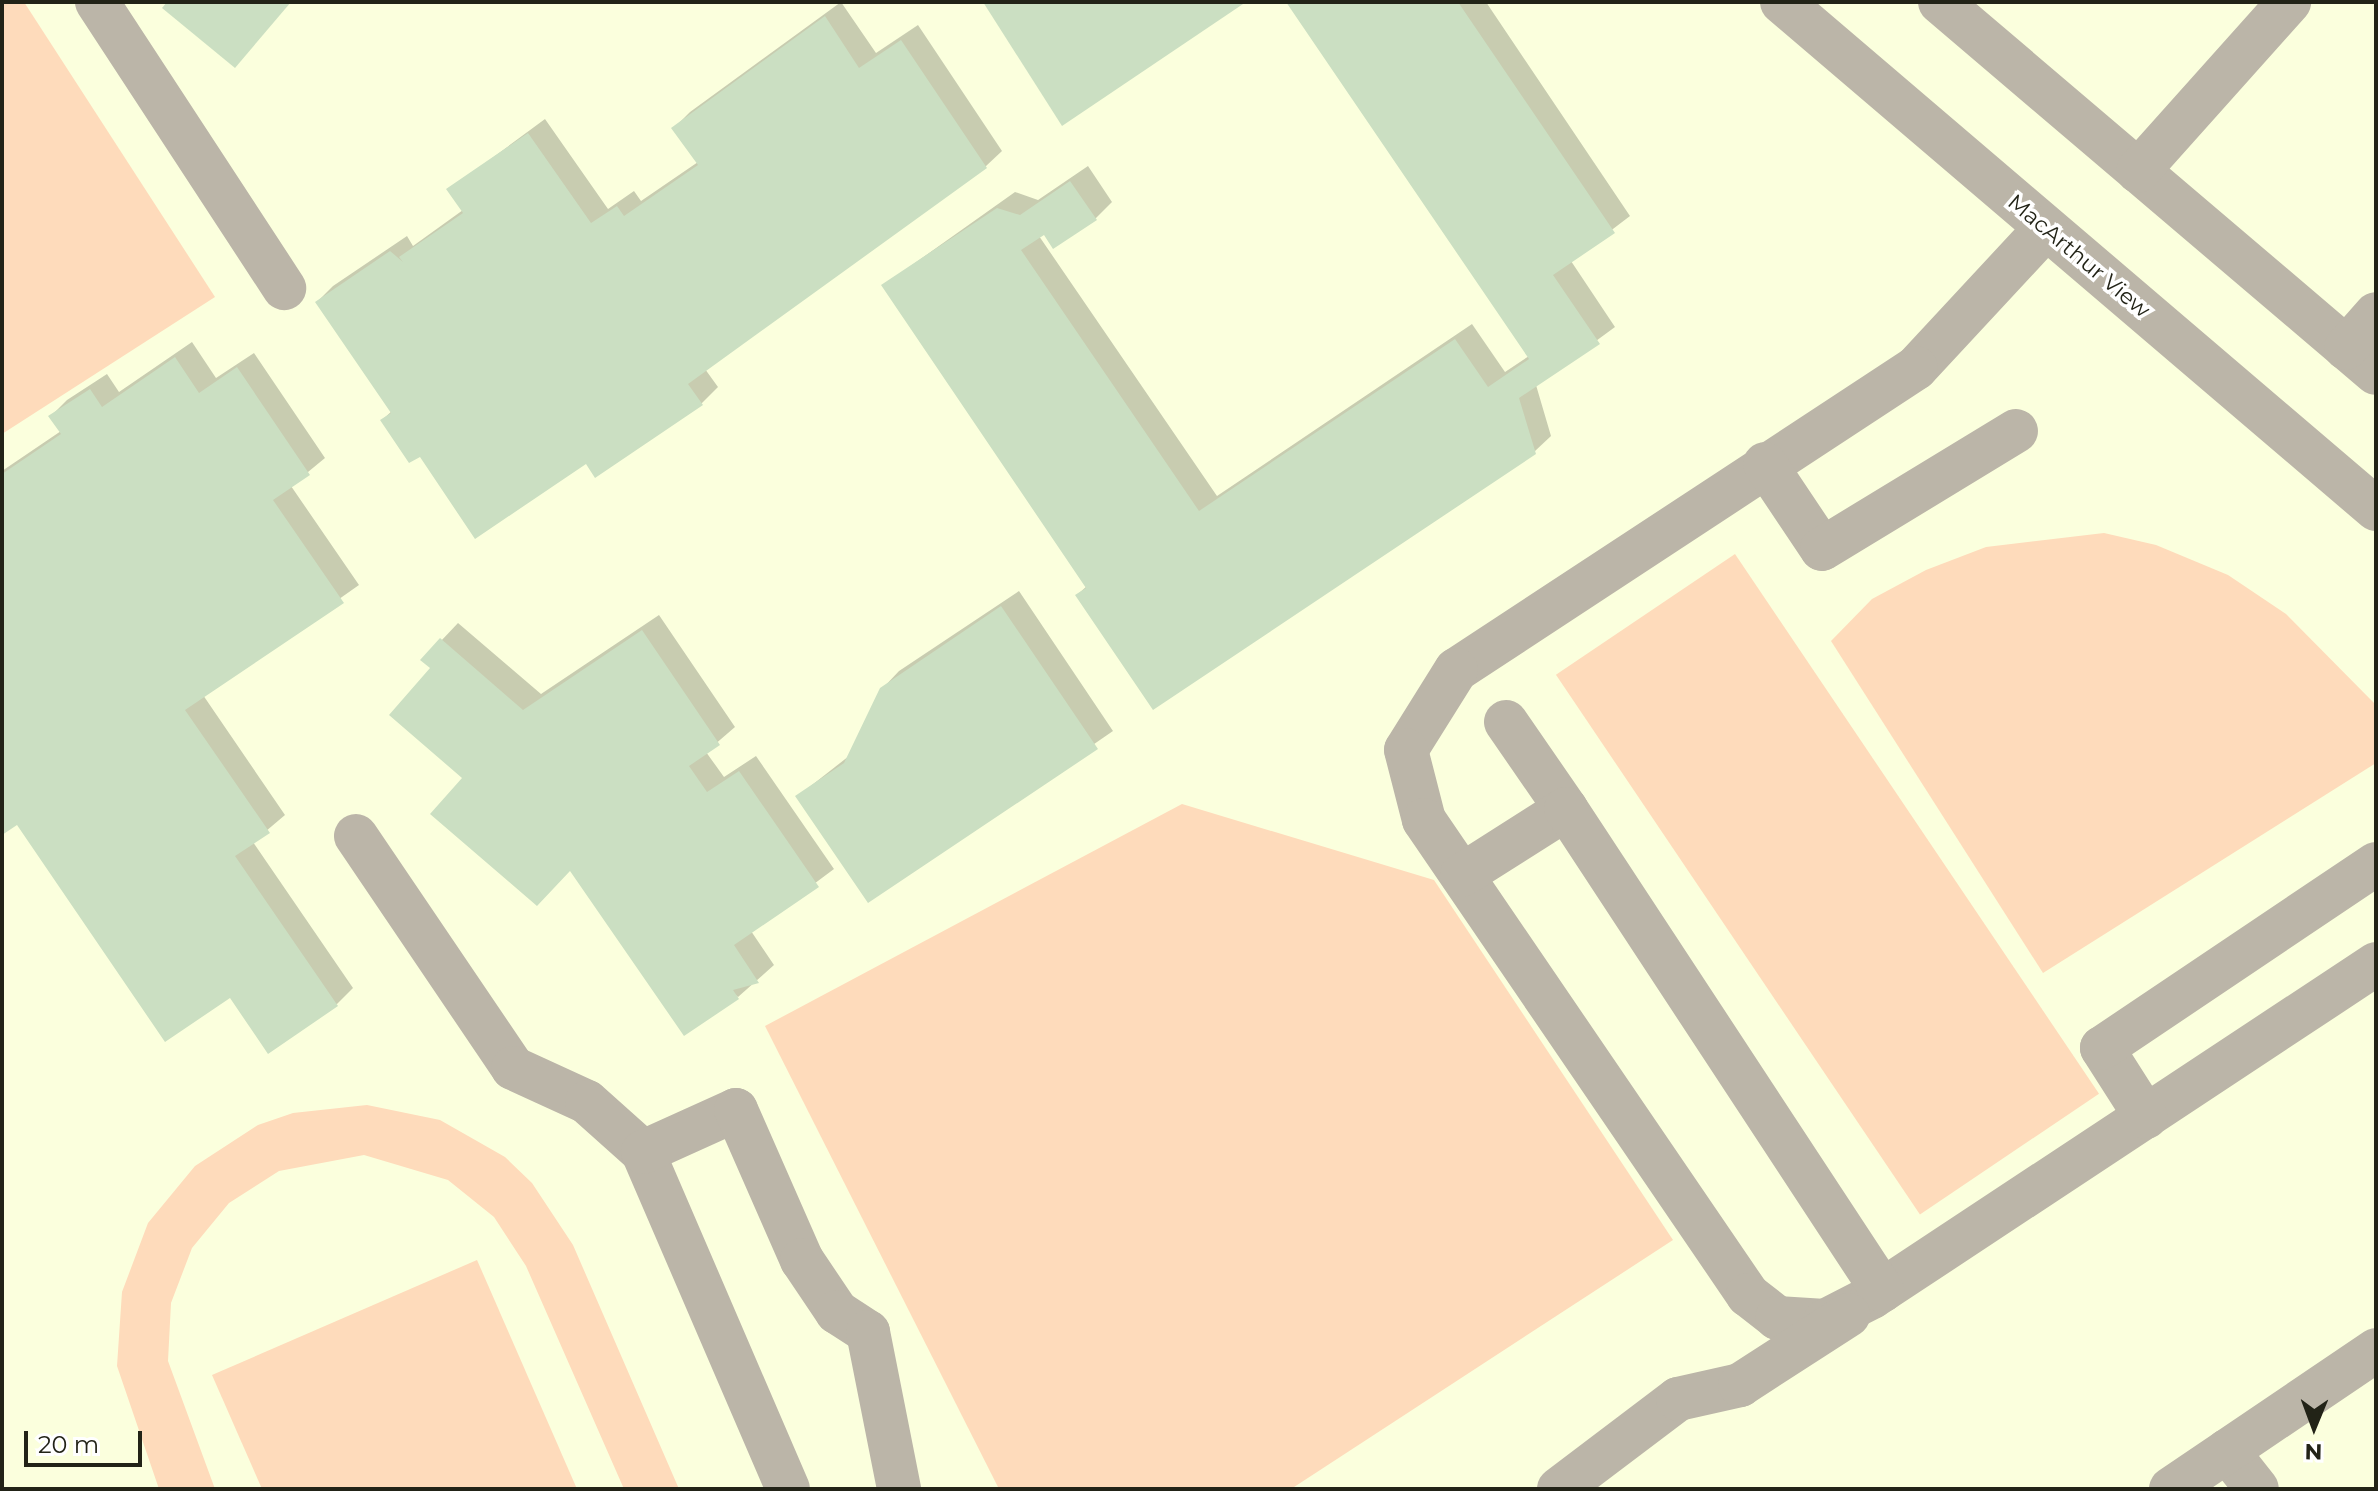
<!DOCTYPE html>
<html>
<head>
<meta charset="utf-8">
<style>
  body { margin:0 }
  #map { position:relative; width:2378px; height:1491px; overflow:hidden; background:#fbffdd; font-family:Montserrat,sans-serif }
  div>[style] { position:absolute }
  .green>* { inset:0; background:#fedbbb; transform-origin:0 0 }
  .shadow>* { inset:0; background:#0003 }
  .building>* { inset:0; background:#cbdfc2 }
  .minor>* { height:44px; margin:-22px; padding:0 22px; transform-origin:22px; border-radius:22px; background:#bbb5a8 }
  span { translate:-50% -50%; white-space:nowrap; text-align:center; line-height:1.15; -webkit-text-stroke:7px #fff; paint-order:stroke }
  .street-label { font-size:22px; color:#222317 }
  .frame { position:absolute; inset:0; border:4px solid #222317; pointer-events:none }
  .north { position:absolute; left:2274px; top:1387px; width:80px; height:80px; -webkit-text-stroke:6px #fff; paint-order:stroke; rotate:181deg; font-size:22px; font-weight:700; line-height:32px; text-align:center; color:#222317 }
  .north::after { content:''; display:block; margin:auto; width:28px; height:36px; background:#222317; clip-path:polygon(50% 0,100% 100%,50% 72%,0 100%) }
  .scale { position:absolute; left:24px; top:1431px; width:118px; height:36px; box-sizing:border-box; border:4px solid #222317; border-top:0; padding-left:10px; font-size:24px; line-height:28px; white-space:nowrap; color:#222317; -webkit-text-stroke:6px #fff; paint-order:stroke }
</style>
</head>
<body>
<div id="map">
  <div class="green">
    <i style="clip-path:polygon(2px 2px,24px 2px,215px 297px,2px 434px)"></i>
    <i style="clip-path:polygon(2104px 533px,2156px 545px,2228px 575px,2286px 614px,2376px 705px,2376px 763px,2043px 973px,1831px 641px,1872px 599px,1926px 570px,1986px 547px)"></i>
    <i style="left:1735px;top:554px;width:651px;height:216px;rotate:56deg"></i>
    <i style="clip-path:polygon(1182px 804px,1434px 880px,1673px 1240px,1291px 1489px,999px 1489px,765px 1026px)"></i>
    <i style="clip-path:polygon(367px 1105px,440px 1120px,505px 1157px,532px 1183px,573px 1245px,679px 1489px,624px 1489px,526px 1266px,494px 1217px,448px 1180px,364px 1155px,279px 1171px,229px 1203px,192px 1248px,171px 1303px,168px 1361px,215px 1489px,159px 1489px,117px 1366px,122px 1292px,148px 1223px,195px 1166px,258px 1125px,293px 1113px)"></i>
    <i style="clip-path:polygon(477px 1260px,577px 1489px,262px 1489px,212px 1375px)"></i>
  </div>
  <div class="shadow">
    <i style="clip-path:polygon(841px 2px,876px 53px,918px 25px,1002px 151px,985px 167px,705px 369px,718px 387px,701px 404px,420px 454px,382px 420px,392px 411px,317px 302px,333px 286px,407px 236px,413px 246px,463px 210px,449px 190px,545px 119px,608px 209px,634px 191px,641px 201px,698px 162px,674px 128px,690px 112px)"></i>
    <i style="clip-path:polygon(984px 2px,1243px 2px,1062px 124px)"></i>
    <i style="clip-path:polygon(1288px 2px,1486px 2px,1630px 216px,1571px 261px,1615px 327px,1536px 385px,1551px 436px,1534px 452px,1077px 595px,1087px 586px,884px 285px,1015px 192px,1038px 200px,1088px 166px,1112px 202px,1096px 218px,1039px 236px,1217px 496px,1472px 324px,1505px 372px,1529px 356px)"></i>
    <i style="clip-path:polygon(192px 342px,216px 378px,254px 353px,325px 458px,291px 486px,359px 585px,203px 695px,285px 815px,253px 842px,353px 988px,337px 1004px,230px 995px,17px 822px,2px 833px,2px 471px,61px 431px,51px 416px,67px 400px,107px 374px,119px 392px)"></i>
    <i style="clip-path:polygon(1019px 591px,1113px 731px,868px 900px,798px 796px,849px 756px,882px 689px,899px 671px)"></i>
    <i style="clip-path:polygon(659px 615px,735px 727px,706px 752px,724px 777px,756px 756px,834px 869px,751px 931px,774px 965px,738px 997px,465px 778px,432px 668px,423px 660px,458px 623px,541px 694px)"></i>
  </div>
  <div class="building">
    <i style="clip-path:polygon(167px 2px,291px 2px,235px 68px,162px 8px)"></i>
    <i style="clip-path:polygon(983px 2px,1246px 2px,1062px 126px)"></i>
    <i style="clip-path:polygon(1286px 2px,1458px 2px,1615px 233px,1553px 275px,1600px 344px,1519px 398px,1536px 454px,1153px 710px,1075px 595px,1086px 588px,881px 285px,997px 208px,1020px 215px,1070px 181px,1097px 220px,1053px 249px,1044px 235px,1021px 250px,1199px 511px,1455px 339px,1488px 387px,1529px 359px)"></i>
    <i style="clip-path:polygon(825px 16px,859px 68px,901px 40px,987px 168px,688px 384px,703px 405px,595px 478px,586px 464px,475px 539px,420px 457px,409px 463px,380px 420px,391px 413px,315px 302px,390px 251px,403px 262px,399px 257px,463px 213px,446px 189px,528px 133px,591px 223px,617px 206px,624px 216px,698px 165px,671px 128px)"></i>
    <i style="clip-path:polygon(175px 357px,199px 393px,237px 367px,310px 475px,273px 500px,344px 603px,185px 710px,270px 833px,235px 856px,338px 1006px,268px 1054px,230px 998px,165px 1042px,17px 825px,2px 835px,2px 474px,61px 434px,48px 416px,90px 389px,102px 407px)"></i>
    <i style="clip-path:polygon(1001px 606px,1098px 749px,868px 903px,795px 796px,844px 763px,880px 688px)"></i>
    <i style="clip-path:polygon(642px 630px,720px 745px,689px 766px,707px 792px,739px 771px,819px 887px,734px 945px,759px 983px,733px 990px,739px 999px,684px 1036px,570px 871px,537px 906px,430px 814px,462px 778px,389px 715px,430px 668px,420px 660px,440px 638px,523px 710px)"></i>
  </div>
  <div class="minor">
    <i style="left:97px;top:2px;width:342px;rotate:56.8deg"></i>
    <i style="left:1782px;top:2px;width:781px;rotate:40.48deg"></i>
    <i style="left:1940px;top:2px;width:572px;rotate:40.4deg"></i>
    <i style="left:2138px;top:171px;width:227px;rotate:-48.2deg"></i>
    <i style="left:2046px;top:228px;width:191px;rotate:132.9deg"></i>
    <i style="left:1916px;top:368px;width:550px;rotate:146.71deg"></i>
    <i style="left:1456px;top:670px;width:94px;rotate:122deg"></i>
    <i style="left:1406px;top:750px;width:72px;rotate:75.6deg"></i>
    <i style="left:1424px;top:820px;width:575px;rotate:55.7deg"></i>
    <i style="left:1748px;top:1295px;width:37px;rotate:38deg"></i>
    <i style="left:1777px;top:1318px;width:48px;rotate:3.6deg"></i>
    <i style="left:1825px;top:1321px;width:53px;rotate:-27.1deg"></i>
    <i style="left:1872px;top:1297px;width:604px;rotate:-33.45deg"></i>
    <i style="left:2346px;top:348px;width:45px;rotate:-48.6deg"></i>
    <i style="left:1765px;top:464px;width:102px;rotate:56.2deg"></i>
    <i style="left:1822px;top:549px;width:227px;rotate:-31.3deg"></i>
    <i style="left:1506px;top:722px;width:106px;rotate:55.4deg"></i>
    <i style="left:356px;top:836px;width:280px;rotate:55.9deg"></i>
    <i style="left:513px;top:1068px;width:81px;rotate:24.7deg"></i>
    <i style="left:587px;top:1102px;width:75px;rotate:41.8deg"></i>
    <i style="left:1462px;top:875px;width:123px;rotate:-32.4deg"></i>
    <i style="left:1566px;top:809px;width:576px;rotate:56.7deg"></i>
    <i style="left:2146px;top:1117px;width:82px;rotate:-122.5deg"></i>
    <i style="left:2102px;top:1048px;width:330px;rotate:-33.9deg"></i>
    <i style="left:2227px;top:1451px;width:48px;rotate:51.7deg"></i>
    <i style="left:788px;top:1489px;width:367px;rotate:-113.3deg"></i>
    <i style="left:643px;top:1152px;width:102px;rotate:-24.3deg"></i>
    <i style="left:736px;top:1110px;width:164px;rotate:66.3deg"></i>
    <i style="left:802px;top:1260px;width:63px;rotate:56.1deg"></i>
    <i style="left:837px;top:1312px;width:37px;rotate:33deg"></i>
    <i style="left:868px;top:1332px;width:160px;rotate:78.8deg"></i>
    <i style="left:1559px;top:1489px;width:149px;rotate:-37.1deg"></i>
    <i style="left:1678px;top:1399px;width:64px;rotate:-12.7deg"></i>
    <i style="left:1740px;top:1385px;width:129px;rotate:-32.9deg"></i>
    <i style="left:2171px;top:1489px;width:248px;rotate:-34.1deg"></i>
  </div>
  <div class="street-label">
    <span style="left:2079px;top:256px;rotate:40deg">MacArthur View</span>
  </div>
  <div class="frame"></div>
  <div class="north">N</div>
  <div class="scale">20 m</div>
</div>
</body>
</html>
